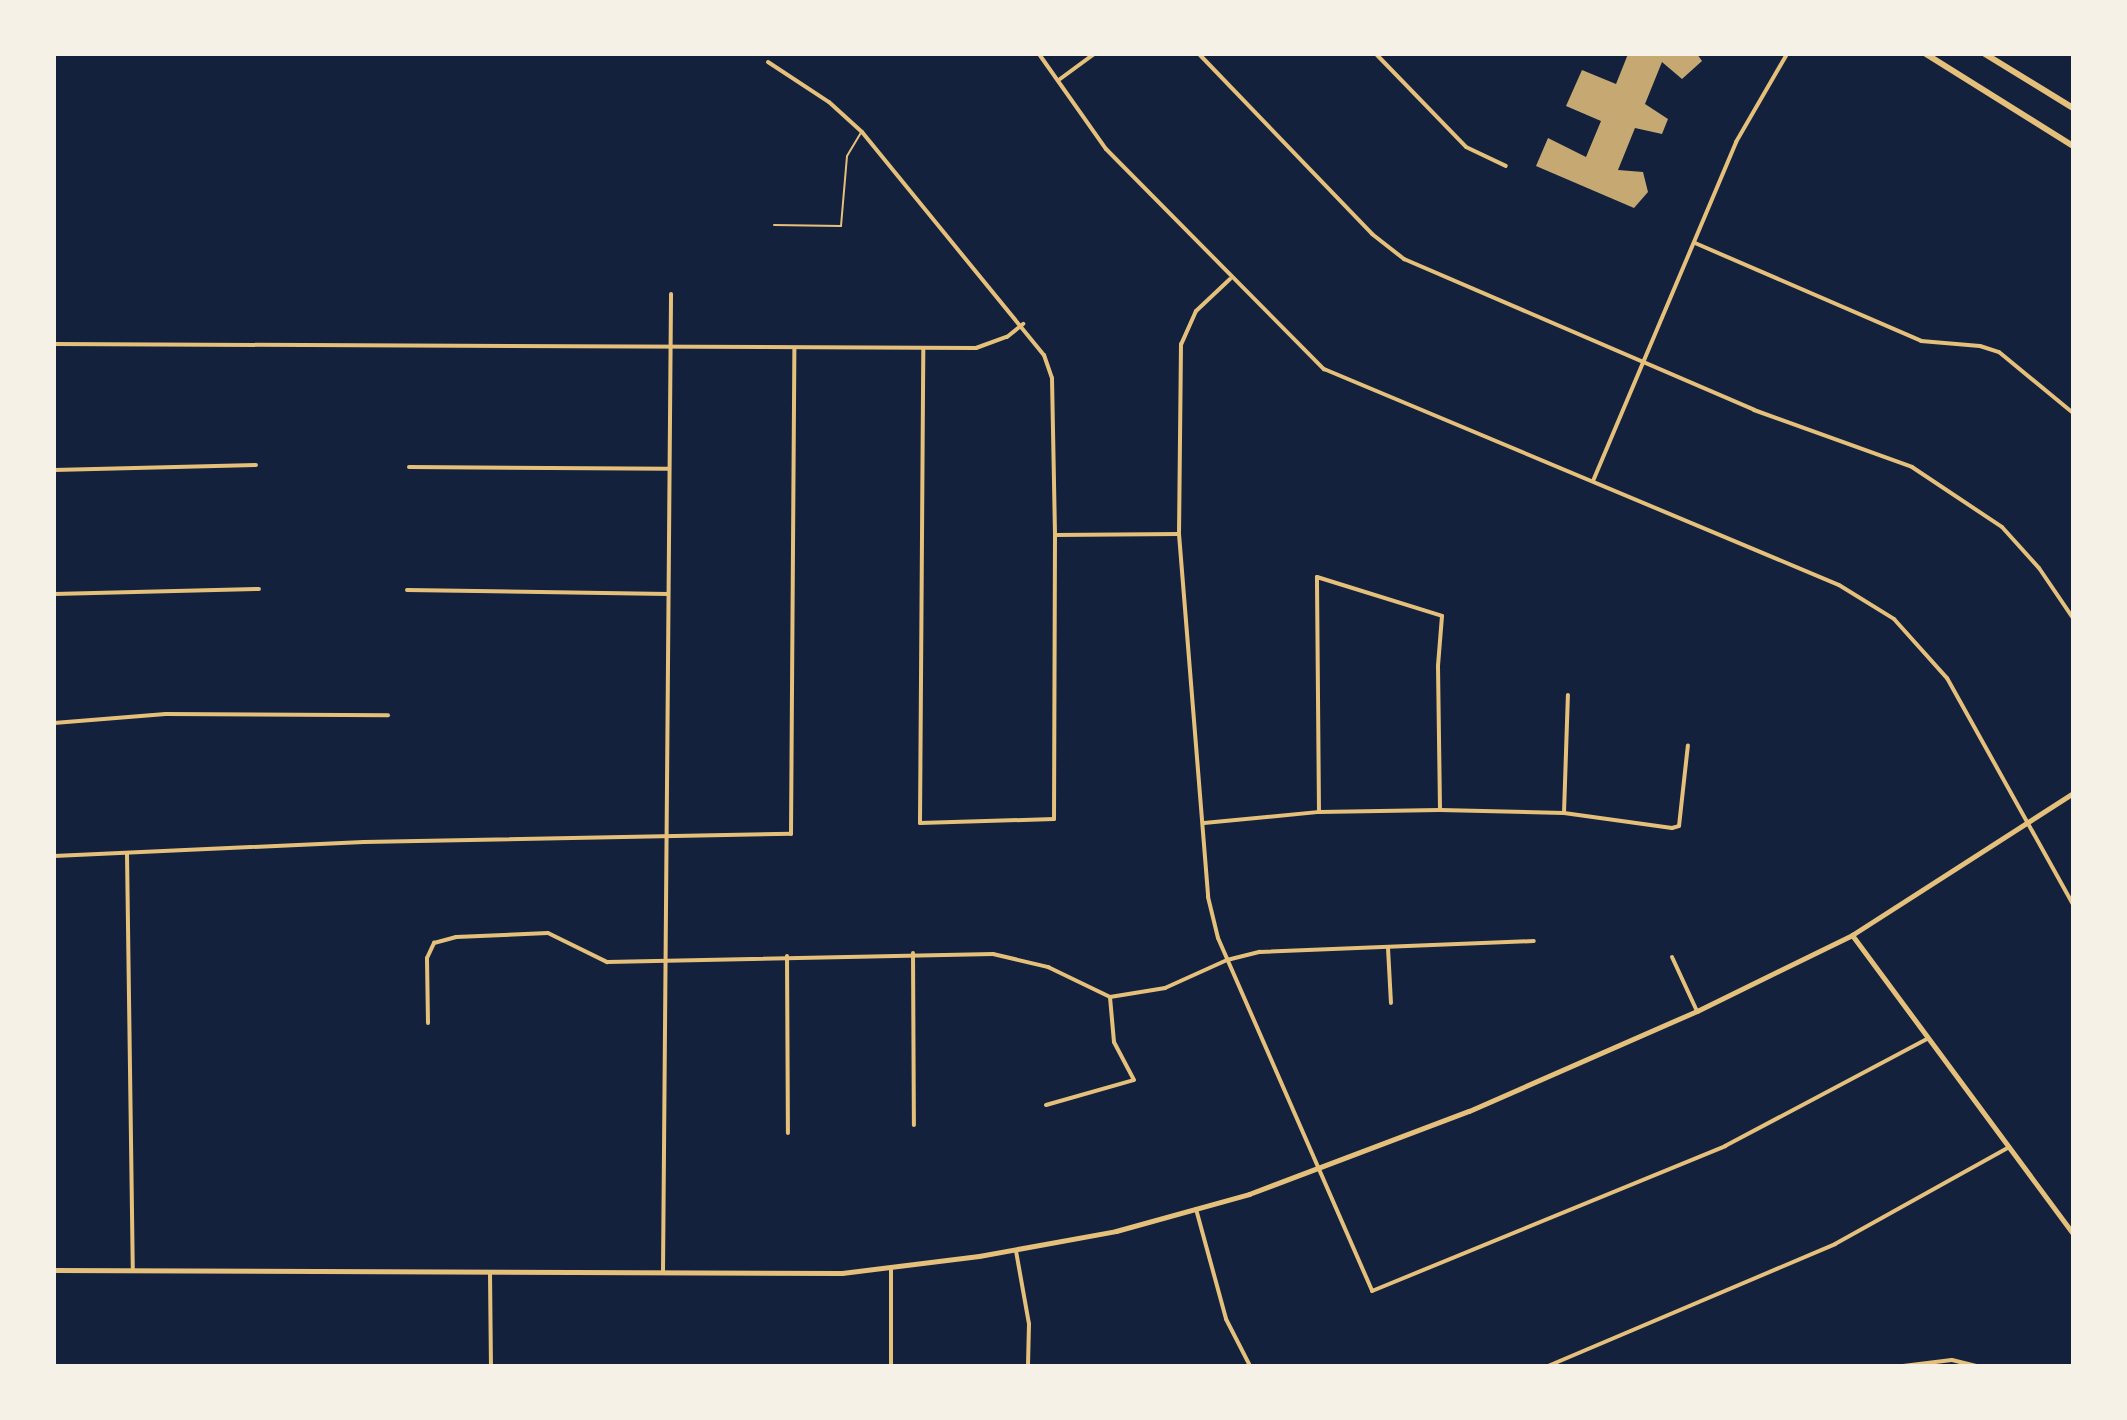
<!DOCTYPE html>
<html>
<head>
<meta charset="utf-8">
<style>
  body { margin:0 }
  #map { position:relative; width:2127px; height:1420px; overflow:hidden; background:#14213d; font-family:Karla,sans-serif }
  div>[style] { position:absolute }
  .building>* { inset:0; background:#c6a872 }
  .service>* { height:2px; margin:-1px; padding:0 1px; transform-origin:1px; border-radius:1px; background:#e5c07b }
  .minor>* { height:4px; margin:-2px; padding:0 2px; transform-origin:2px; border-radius:2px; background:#e5c07b }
  .tertiary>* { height:5px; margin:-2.5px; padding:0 2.5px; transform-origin:2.5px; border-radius:2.5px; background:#e5c07b }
  .secondary>* { height:6px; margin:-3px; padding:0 3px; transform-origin:3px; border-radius:3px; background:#e5c07b }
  span { translate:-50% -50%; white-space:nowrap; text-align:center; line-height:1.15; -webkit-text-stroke:8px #f6f1e7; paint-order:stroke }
  .frame { position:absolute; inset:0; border:56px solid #f6f1e7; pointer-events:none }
</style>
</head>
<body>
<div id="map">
  <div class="building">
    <i style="clip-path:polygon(1628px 54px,1697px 54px,1702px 61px,1682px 79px,1662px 62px,1645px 104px,1668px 119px,1662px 134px,1635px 128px,1618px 170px,1643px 172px,1648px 192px,1634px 208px,1536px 166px,1548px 138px,1586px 157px,1601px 121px,1566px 106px,1582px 70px,1616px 84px)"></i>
  </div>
  <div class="service">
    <i style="left:774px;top:225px;width:67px;rotate:0.9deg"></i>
    <i style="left:841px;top:226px;width:70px;rotate:-85.1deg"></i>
    <i style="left:847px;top:156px;width:27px;rotate:-59deg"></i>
  </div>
  <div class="minor">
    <i style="left:1039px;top:54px;width:116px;rotate:54.8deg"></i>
    <i style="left:1106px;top:149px;width:310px;rotate:45.3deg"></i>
    <i style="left:1324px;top:369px;width:558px;rotate:22.75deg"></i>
    <i style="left:1839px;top:585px;width:65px;rotate:31.7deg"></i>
    <i style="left:1894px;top:619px;width:79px;rotate:48.1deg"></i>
    <i style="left:1947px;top:678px;width:259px;rotate:60.9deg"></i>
    <i style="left:1199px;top:54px;width:250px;rotate:46.1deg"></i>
    <i style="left:1372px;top:234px;width:41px;rotate:38deg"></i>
    <i style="left:1404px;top:259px;width:381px;rotate:23.3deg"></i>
    <i style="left:1754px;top:410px;width:168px;rotate:19.8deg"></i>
    <i style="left:1912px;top:467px;width:108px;rotate:33.7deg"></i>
    <i style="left:2002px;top:527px;width:55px;rotate:47.9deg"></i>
    <i style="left:2039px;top:568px;width:60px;rotate:55.8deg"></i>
    <i style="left:1376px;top:54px;width:129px;rotate:45.9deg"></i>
    <i style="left:1466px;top:147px;width:44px;rotate:25.4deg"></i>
    <i style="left:768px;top:62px;width:73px;rotate:33.3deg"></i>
    <i style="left:829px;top:102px;width:45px;rotate:42.3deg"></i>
    <i style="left:862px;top:132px;width:288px;rotate:50.8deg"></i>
    <i style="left:1044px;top:355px;width:24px;rotate:71deg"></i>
    <i style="left:1052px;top:378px;width:157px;rotate:88.9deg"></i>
    <i style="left:1055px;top:535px;width:284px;rotate:90.2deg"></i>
    <i style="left:1054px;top:819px;width:134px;rotate:178.3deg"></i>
    <i style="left:920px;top:823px;width:475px;rotate:-89.6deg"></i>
    <i style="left:1060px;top:79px;width:42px;rotate:-36.3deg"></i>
    <i style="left:1695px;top:243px;width:246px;rotate:23.4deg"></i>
    <i style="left:1921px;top:341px;width:59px;rotate:4.8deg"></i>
    <i style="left:1980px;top:346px;width:20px;rotate:18deg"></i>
    <i style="left:1999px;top:352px;width:96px;rotate:39.5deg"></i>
    <i style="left:1230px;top:279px;width:47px;rotate:136.7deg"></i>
    <i style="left:1196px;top:311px;width:36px;rotate:114deg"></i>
    <i style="left:1181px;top:344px;width:190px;rotate:90.6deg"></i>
    <i style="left:1179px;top:534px;width:364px;rotate:85.4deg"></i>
    <i style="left:1208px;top:897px;width:42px;rotate:76.3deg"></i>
    <i style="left:1218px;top:938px;width:385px;rotate:66.4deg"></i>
    <i style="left:1372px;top:1291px;width:382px;rotate:-22.3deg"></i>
    <i style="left:1725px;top:1146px;width:229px;rotate:-27.9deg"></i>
    <i style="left:54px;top:344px;width:922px;rotate:0.25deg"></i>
    <i style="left:976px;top:348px;width:33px;rotate:-20deg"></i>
    <i style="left:1007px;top:337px;width:21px;rotate:-39deg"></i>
    <i style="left:409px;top:467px;width:260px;rotate:0.4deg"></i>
    <i style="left:54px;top:470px;width:202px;rotate:-1.4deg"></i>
    <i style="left:1593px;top:481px;width:368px;rotate:-67.1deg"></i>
    <i style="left:1736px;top:142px;width:102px;rotate:-59.9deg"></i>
    <i style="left:1055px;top:535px;width:124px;rotate:-0.5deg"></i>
    <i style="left:407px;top:590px;width:261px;rotate:0.9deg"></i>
    <i style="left:54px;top:594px;width:205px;rotate:-1.4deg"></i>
    <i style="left:54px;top:723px;width:112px;rotate:-4.6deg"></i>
    <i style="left:166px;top:714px;width:222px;rotate:0.3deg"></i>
    <i style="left:1319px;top:812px;width:235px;rotate:-90.5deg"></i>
    <i style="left:1317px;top:577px;width:131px;rotate:17.3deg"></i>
    <i style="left:1442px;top:616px;width:50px;rotate:94.6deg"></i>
    <i style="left:1438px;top:666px;width:144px;rotate:89.2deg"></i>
    <i style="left:1564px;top:813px;width:118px;rotate:-88.1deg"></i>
    <i style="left:1204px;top:823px;width:116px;rotate:-5.5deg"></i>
    <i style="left:1319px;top:812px;width:121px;rotate:-0.9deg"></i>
    <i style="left:1440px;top:810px;width:124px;rotate:1.4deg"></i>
    <i style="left:1564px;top:813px;width:109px;rotate:7.9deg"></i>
    <i style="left:1672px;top:828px;width:7px;rotate:-16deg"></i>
    <i style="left:1679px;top:826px;width:81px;rotate:-83.7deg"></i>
    <i style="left:127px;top:854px;width:417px;rotate:89.2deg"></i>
    <i style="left:54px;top:856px;width:310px;rotate:-2.6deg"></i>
    <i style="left:364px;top:842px;width:427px;rotate:-1.1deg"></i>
    <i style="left:791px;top:834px;width:486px;rotate:-89.6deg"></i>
    <i style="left:1388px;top:948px;width:55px;rotate:86.9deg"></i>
    <i style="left:913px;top:953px;width:172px;rotate:89.7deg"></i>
    <i style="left:787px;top:956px;width:177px;rotate:89.7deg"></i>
    <i style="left:1672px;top:957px;width:60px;rotate:65.2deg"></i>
    <i style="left:428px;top:1023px;width:65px;rotate:-90.9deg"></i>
    <i style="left:427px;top:958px;width:17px;rotate:-65deg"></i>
    <i style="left:434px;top:943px;width:23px;rotate:-15deg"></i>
    <i style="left:456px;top:937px;width:92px;rotate:-2.5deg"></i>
    <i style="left:548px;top:933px;width:66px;rotate:26.2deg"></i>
    <i style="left:607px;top:962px;width:386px;rotate:-1.2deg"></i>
    <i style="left:993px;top:954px;width:57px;rotate:13.3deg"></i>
    <i style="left:1048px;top:967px;width:69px;rotate:25.8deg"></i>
    <i style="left:1110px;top:997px;width:56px;rotate:-9.3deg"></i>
    <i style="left:1165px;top:988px;width:68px;rotate:-24.3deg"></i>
    <i style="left:1227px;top:960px;width:34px;rotate:-14deg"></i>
    <i style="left:1260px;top:952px;width:274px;rotate:-2.3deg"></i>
    <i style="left:1046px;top:1105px;width:91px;rotate:-15.9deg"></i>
    <i style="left:1134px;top:1080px;width:43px;rotate:-117.8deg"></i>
    <i style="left:1114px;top:1042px;width:45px;rotate:-95.1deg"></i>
    <i style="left:1196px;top:1209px;width:114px;rotate:74.7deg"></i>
    <i style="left:1226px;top:1319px;width:53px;rotate:62.9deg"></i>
    <i style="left:1016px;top:1251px;width:74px;rotate:79.9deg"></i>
    <i style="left:1029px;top:1324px;width:42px;rotate:91.4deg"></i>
    <i style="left:490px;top:1273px;width:93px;rotate:89.4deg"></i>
    <i style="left:663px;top:1273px;width:979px;rotate:-89.53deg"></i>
    <i style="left:891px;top:1366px;width:98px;rotate:-90deg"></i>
    <i style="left:1548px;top:1366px;width:312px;rotate:-23deg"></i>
    <i style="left:1835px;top:1244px;width:199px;rotate:-29.1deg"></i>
    <i style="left:1903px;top:1366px;width:49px;rotate:-7deg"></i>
    <i style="left:1952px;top:1360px;width:25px;rotate:14deg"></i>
  </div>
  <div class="tertiary">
    <i style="left:1852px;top:935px;width:372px;rotate:53.5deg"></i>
    <i style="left:54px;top:1270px;width:788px;rotate:0.22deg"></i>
    <i style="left:842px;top:1273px;width:138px;rotate:-7.1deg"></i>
    <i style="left:979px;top:1256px;width:139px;rotate:-10.3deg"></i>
    <i style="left:1116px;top:1231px;width:138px;rotate:-15.5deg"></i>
    <i style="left:1249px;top:1194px;width:235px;rotate:-20.7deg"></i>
    <i style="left:1469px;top:1111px;width:249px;rotate:-23.7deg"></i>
    <i style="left:1697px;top:1011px;width:173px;rotate:-26.1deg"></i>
    <i style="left:1852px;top:935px;width:263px;rotate:-32.7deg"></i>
  </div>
  <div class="secondary">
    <i style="left:1926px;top:54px;width:173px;rotate:32deg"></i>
    <i style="left:1985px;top:54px;width:103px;rotate:31.5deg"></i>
  </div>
  <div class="frame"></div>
</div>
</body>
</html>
